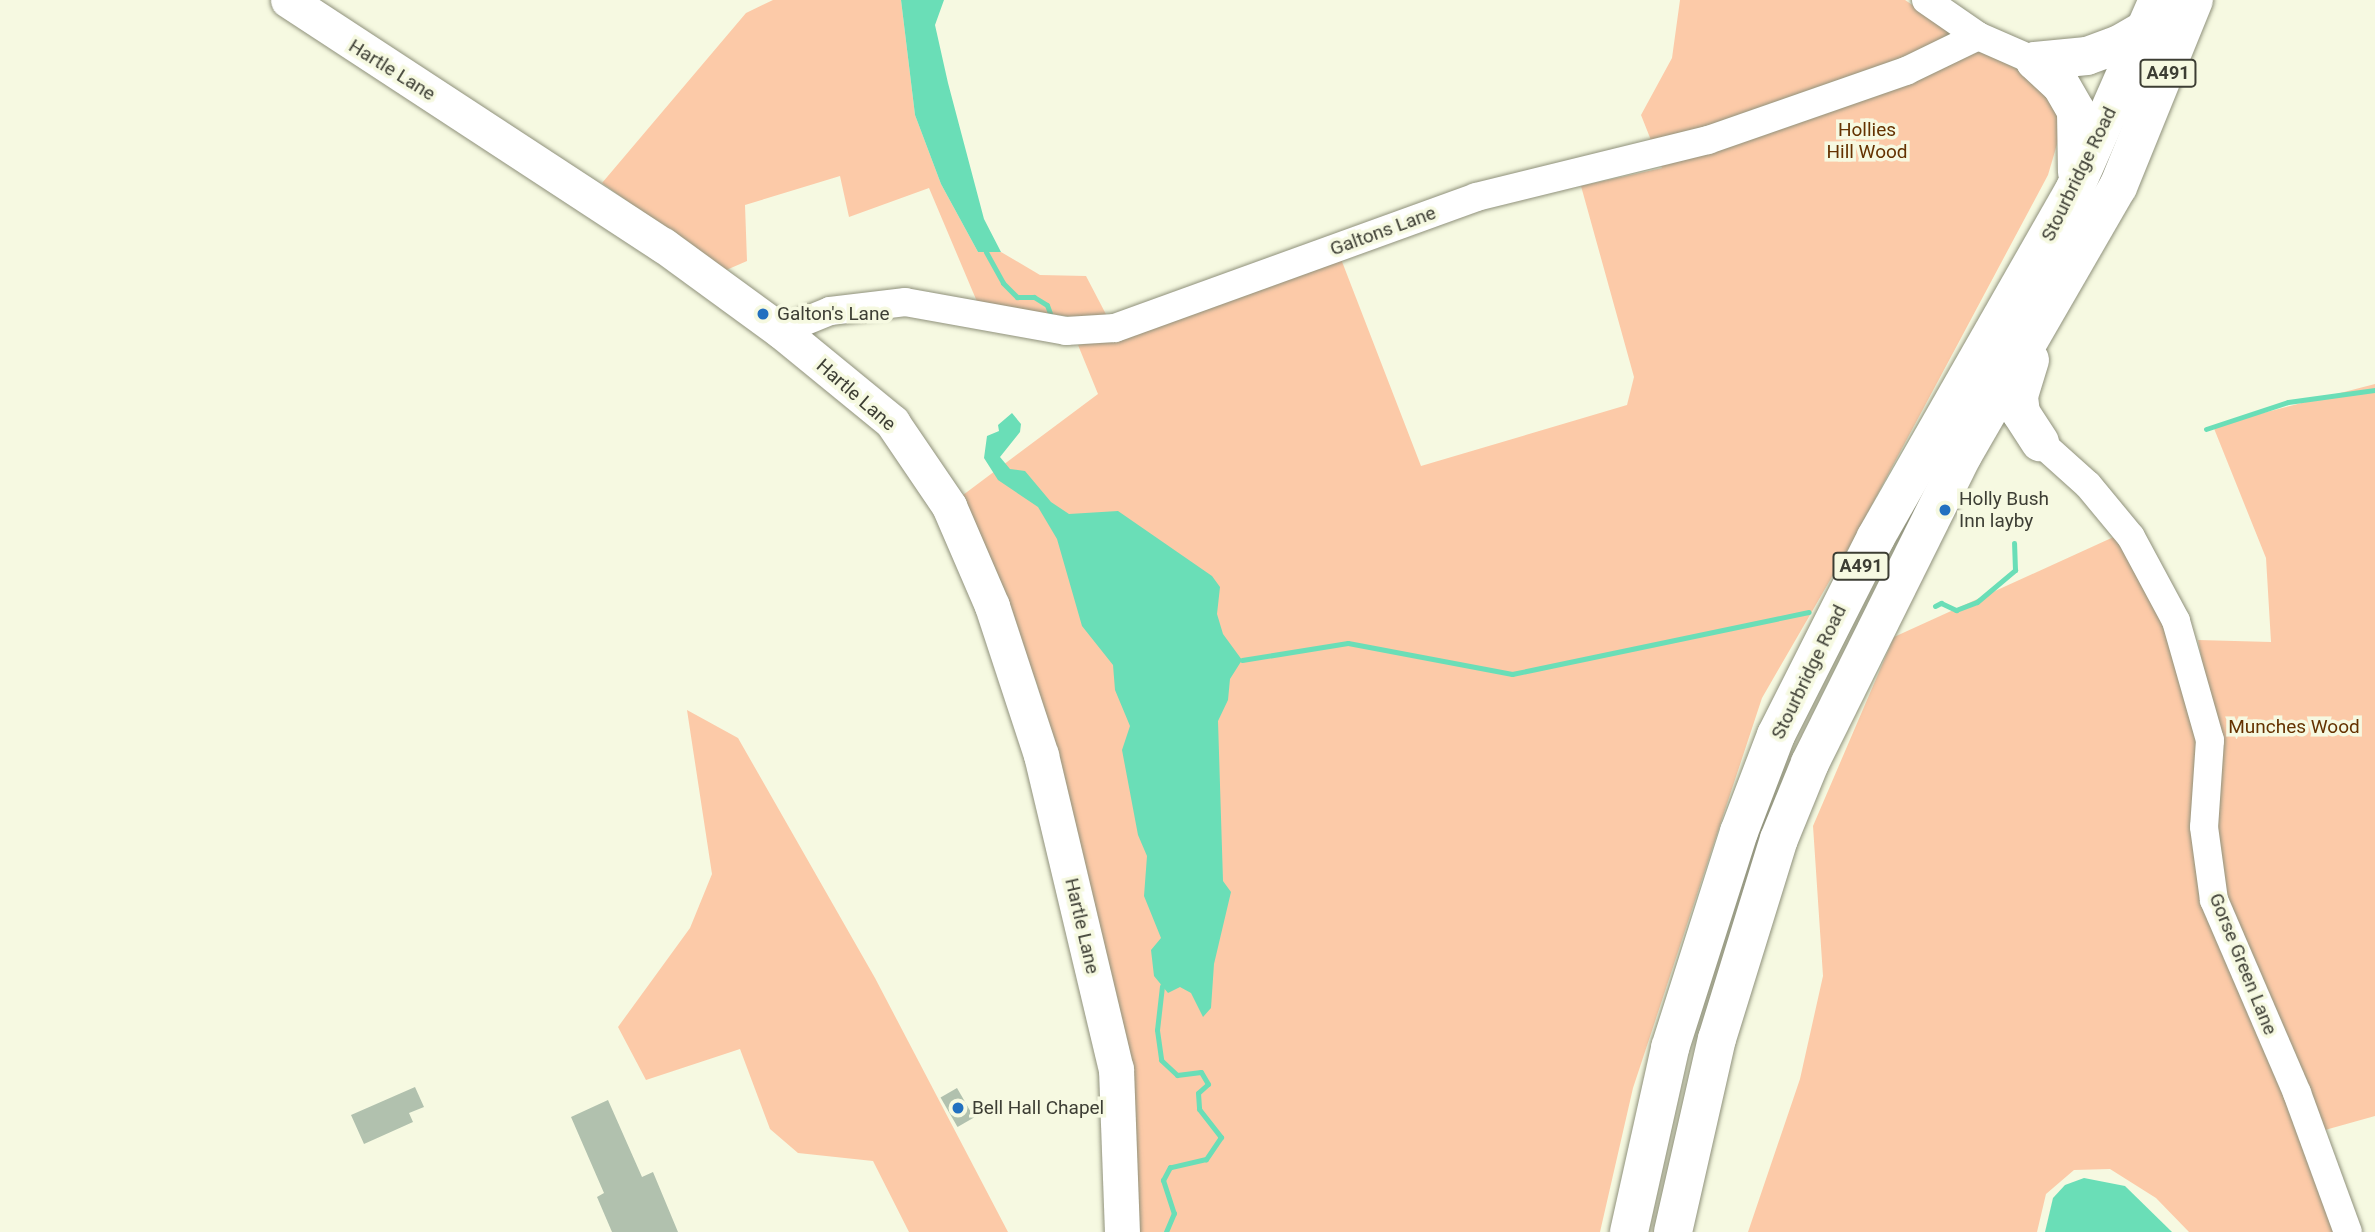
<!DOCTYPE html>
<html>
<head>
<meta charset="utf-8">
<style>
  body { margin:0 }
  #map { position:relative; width:2375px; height:1232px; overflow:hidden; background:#f6f9e1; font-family:Roboto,sans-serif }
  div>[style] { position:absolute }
  .green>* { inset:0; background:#fccaa8 }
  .water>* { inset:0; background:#6adeb7 }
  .stream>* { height:5px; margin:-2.5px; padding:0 2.5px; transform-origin:2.5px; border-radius:2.5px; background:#6adeb7 }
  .building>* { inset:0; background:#b1c1ae; transform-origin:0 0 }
  .roads { filter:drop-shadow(0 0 2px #8f917b) drop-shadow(0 0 2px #8f917b) }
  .minor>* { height:28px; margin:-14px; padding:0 14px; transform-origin:14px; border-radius:14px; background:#fff }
  .major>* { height:35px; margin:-17.5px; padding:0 17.5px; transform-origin:17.5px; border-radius:17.5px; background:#fff }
  .highway>* { height:38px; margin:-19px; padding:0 19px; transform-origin:19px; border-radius:19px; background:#fff }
  .dots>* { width:19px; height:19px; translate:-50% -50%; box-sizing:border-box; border:4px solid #f6f9e1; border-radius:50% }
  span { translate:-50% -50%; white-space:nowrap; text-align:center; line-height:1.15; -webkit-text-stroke:7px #f6f9e1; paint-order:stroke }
  .shield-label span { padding:2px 5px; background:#f6f9e1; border:2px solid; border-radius:5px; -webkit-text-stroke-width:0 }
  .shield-label { font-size:18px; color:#3d3e34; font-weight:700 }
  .street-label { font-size:19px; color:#3d3e34 }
  .park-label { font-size:19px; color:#643201 }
  .poi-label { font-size:19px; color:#3d3e34 }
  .left { translate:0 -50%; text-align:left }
</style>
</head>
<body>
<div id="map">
  <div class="green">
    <i style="clip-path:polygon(773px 0,901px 0,915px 115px,941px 184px,978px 252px,1001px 252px,1040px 275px,1086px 276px,1110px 322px,978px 304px,929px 188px,849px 217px,840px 176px,745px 205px,747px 261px,724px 271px,602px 183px,746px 13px)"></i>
    <i style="clip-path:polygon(1680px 0,1905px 0,1976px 48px,2058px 90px,2065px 117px,2048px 175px,1851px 544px,1762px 698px,1633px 1088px,1600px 1232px,1134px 1232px,1071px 814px,1037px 684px,959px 498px,1098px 394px,1078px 345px,1120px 338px,1341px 259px,1421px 466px,1627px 405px,1634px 377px,1581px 186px,1662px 168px,1641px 115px,1672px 58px)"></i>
    <i style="clip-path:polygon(2375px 384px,2375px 1116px,2325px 1130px,2227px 894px,2215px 836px,2213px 720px,2198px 640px,2271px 642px,2266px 558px,2213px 426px)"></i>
    <i style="clip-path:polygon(2118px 535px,2161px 620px,2198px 735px,2195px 822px,2341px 1232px,2189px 1232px,2156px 1198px,2110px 1169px,2074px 1170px,2046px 1194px,2037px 1232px,1748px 1232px,1800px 1079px,1823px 976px,1813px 826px,1894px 637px)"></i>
    <i style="clip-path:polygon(687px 710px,738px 738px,875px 978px,1008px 1232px,909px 1232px,873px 1161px,798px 1153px,770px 1129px,740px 1049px,646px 1080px,618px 1027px,690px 928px,712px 874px)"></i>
  </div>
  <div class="water">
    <i style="clip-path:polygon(901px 0,944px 0,935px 25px,948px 83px,984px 219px,1001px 252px,978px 252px,941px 184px,915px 115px)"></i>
    <i style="clip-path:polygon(1012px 413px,1021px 424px,1020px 432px,1000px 457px,1010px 469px,1025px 471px,1051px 502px,1069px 514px,1118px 511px,1212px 576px,1220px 587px,1217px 614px,1223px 634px,1242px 660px,1230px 679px,1228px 700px,1218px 721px,1223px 881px,1231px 892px,1214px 964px,1211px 1008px,1203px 1017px,1191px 993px,1180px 987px,1168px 993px,1154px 976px,1151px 950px,1161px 938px,1144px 896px,1147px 856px,1138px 835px,1122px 750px,1130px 726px,1115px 690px,1113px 665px,1082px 626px,1057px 539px,1038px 507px,998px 480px,984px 458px,987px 436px,999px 431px,998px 425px)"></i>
    <i style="clip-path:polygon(2084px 1178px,2125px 1186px,2172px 1232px,2045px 1232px,2053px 1198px,2065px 1185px)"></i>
  </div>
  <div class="stream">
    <i style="left:986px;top:252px;width:35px;rotate:61deg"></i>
    <i style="left:1003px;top:283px;width:20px;rotate:45deg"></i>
    <i style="left:1017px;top:297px;width:17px"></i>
    <i style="left:1034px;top:297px;width:15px;rotate:32deg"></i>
    <i style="left:1047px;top:305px;width:15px;rotate:70deg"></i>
    <i style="left:2206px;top:429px;width:86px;rotate:-18.2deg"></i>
    <i style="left:2288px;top:402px;width:88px;rotate:-7.9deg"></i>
    <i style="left:1935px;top:606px;width:7px;rotate:-27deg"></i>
    <i style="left:1941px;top:603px;width:17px;rotate:25deg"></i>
    <i style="left:1956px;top:610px;width:22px;rotate:-21deg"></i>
    <i style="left:1977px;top:602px;width:50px;rotate:-40.1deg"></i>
    <i style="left:2015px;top:570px;width:27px;rotate:-92deg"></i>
    <i style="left:1242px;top:660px;width:107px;rotate:-9.1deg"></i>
    <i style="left:1348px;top:643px;width:167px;rotate:10.7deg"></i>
    <i style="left:1512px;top:674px;width:303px;rotate:-11.8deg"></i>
    <i style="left:1162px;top:986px;width:44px;rotate:96.5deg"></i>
    <i style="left:1157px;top:1030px;width:30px;rotate:82deg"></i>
    <i style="left:1161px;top:1060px;width:22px;rotate:43deg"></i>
    <i style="left:1177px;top:1075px;width:24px;rotate:-7deg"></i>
    <i style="left:1201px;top:1072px;width:14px;rotate:60deg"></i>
    <i style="left:1208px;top:1084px;width:13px;rotate:138deg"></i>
    <i style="left:1198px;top:1093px;width:16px;rotate:86deg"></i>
    <i style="left:1199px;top:1109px;width:36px;rotate:52deg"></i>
    <i style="left:1221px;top:1137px;width:27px;rotate:124deg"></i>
    <i style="left:1206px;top:1159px;width:37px;rotate:167deg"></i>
    <i style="left:1170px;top:1167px;width:15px;rotate:118deg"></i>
    <i style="left:1163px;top:1180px;width:35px;rotate:72deg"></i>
    <i style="left:1174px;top:1213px;width:21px;rotate:113deg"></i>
  </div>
  <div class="building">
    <i style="clip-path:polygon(415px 1087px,424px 1107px,409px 1113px,413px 1122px,364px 1144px,351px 1115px)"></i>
    <i style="left:957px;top:1088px;width:34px;height:19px;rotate:60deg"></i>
    <i style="clip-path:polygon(608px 1100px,642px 1177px,653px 1172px,678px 1232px,612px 1232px,597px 1197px,604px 1193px,571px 1117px)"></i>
  </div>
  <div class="roads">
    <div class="minor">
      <i style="left:1926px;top:0;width:63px;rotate:34.7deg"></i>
      <i style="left:1978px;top:36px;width:62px;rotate:23.7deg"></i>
      <i style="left:781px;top:331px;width:53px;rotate:-22.2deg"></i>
      <i style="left:830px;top:311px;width:76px;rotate:-6.8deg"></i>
      <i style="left:905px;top:302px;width:164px;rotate:10.2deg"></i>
      <i style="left:1066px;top:331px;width:49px;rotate:-3.5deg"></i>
      <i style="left:1115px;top:328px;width:384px;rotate:-19.9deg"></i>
      <i style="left:1476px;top:197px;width:239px;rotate:-13.8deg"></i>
      <i style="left:1708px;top:140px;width:210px;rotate:-19.2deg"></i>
      <i style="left:1906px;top:71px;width:80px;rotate:-25.9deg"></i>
      <i style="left:2040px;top:442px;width:64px;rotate:41.9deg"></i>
      <i style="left:2088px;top:485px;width:67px;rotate:50.4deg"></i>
      <i style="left:2131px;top:537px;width:95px;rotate:61.8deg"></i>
      <i style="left:2176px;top:621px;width:124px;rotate:74.1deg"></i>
      <i style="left:2210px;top:740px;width:87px;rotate:93.9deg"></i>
      <i style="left:2204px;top:827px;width:74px;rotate:82.2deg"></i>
      <i style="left:2214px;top:900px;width:210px;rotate:66.7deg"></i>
      <i style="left:2297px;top:1093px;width:148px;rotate:69.9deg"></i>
    </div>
    <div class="major">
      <i style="left:288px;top:0;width:448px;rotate:33.2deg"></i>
      <i style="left:663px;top:245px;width:146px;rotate:36.1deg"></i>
      <i style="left:781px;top:331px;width:144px;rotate:39.3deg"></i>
      <i style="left:892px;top:422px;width:102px;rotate:55.8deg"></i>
      <i style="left:949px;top:506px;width:109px;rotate:66.7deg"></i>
      <i style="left:992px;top:606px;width:157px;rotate:71.8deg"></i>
      <i style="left:1041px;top:755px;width:323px;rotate:76.6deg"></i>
      <i style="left:1116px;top:1069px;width:163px;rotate:87.9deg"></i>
    </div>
    <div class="highway">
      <i style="left:2035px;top:61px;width:35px;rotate:43deg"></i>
      <i style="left:2061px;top:85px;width:30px;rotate:60deg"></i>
      <i style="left:2076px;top:111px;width:61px;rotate:89.1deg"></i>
      <i style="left:2035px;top:61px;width:52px;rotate:-5.5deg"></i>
      <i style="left:2087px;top:56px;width:33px;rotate:-20deg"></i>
      <i style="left:2118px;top:45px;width:34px;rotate:-30deg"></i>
      <i style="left:2030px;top:360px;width:39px;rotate:107deg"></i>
      <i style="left:2019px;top:397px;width:16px;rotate:83deg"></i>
      <i style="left:2021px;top:413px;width:35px;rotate:57deg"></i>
      <i style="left:1629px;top:1232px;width:189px;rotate:-77.4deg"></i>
      <i style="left:1670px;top:1048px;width:227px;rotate:-72.3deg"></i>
      <i style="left:1739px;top:832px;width:104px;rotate:-69.1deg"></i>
      <i style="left:1776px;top:735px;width:222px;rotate:-63.2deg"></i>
      <i style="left:1876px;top:537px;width:402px;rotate:-60.3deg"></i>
      <i style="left:2075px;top:188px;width:206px;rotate:-66.2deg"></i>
      <i style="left:1673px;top:1232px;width:198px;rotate:-77.2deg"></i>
      <i style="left:1717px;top:1039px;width:209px;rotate:-72.8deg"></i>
      <i style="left:1779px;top:839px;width:82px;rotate:-67.8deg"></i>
      <i style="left:1810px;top:763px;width:344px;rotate:-63.6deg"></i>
      <i style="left:1963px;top:455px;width:310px;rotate:-60deg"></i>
      <i style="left:2118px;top:187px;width:202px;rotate:-67.9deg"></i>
    </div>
  </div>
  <div class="dots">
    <i style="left:763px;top:314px;background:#2270c0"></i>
    <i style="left:1945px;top:510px;background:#2270c0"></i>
    <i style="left:958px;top:1108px;background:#2270c0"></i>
  </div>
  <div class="shield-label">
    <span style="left:2168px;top:73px">A491</span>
    <span style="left:1861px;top:566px">A491</span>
  </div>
  <div class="street-label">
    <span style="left:392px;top:70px;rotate:32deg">Hartle Lane</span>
    <span style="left:2079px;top:174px;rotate:-64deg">Stourbridge Road</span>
    <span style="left:1383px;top:231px;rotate:-20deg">Galtons Lane</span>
    <span style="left:856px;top:395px;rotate:41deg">Hartle Lane</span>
    <span style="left:1809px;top:672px;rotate:-64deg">Stourbridge Road</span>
    <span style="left:1082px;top:926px;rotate:77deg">Hartle Lane</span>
    <span style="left:2243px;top:964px;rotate:68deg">Gorse Green Lane</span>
  </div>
  <div class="park-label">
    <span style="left:1867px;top:141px">Hollies<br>Hill Wood</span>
    <span style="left:2294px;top:727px">Munches Wood</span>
  </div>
  <div class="poi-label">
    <span class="left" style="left:777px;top:314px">Galton's Lane</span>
    <span class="left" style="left:1959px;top:510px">Holly Bush<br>Inn layby</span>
    <span class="left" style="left:972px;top:1108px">Bell Hall Chapel</span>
  </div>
</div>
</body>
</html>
